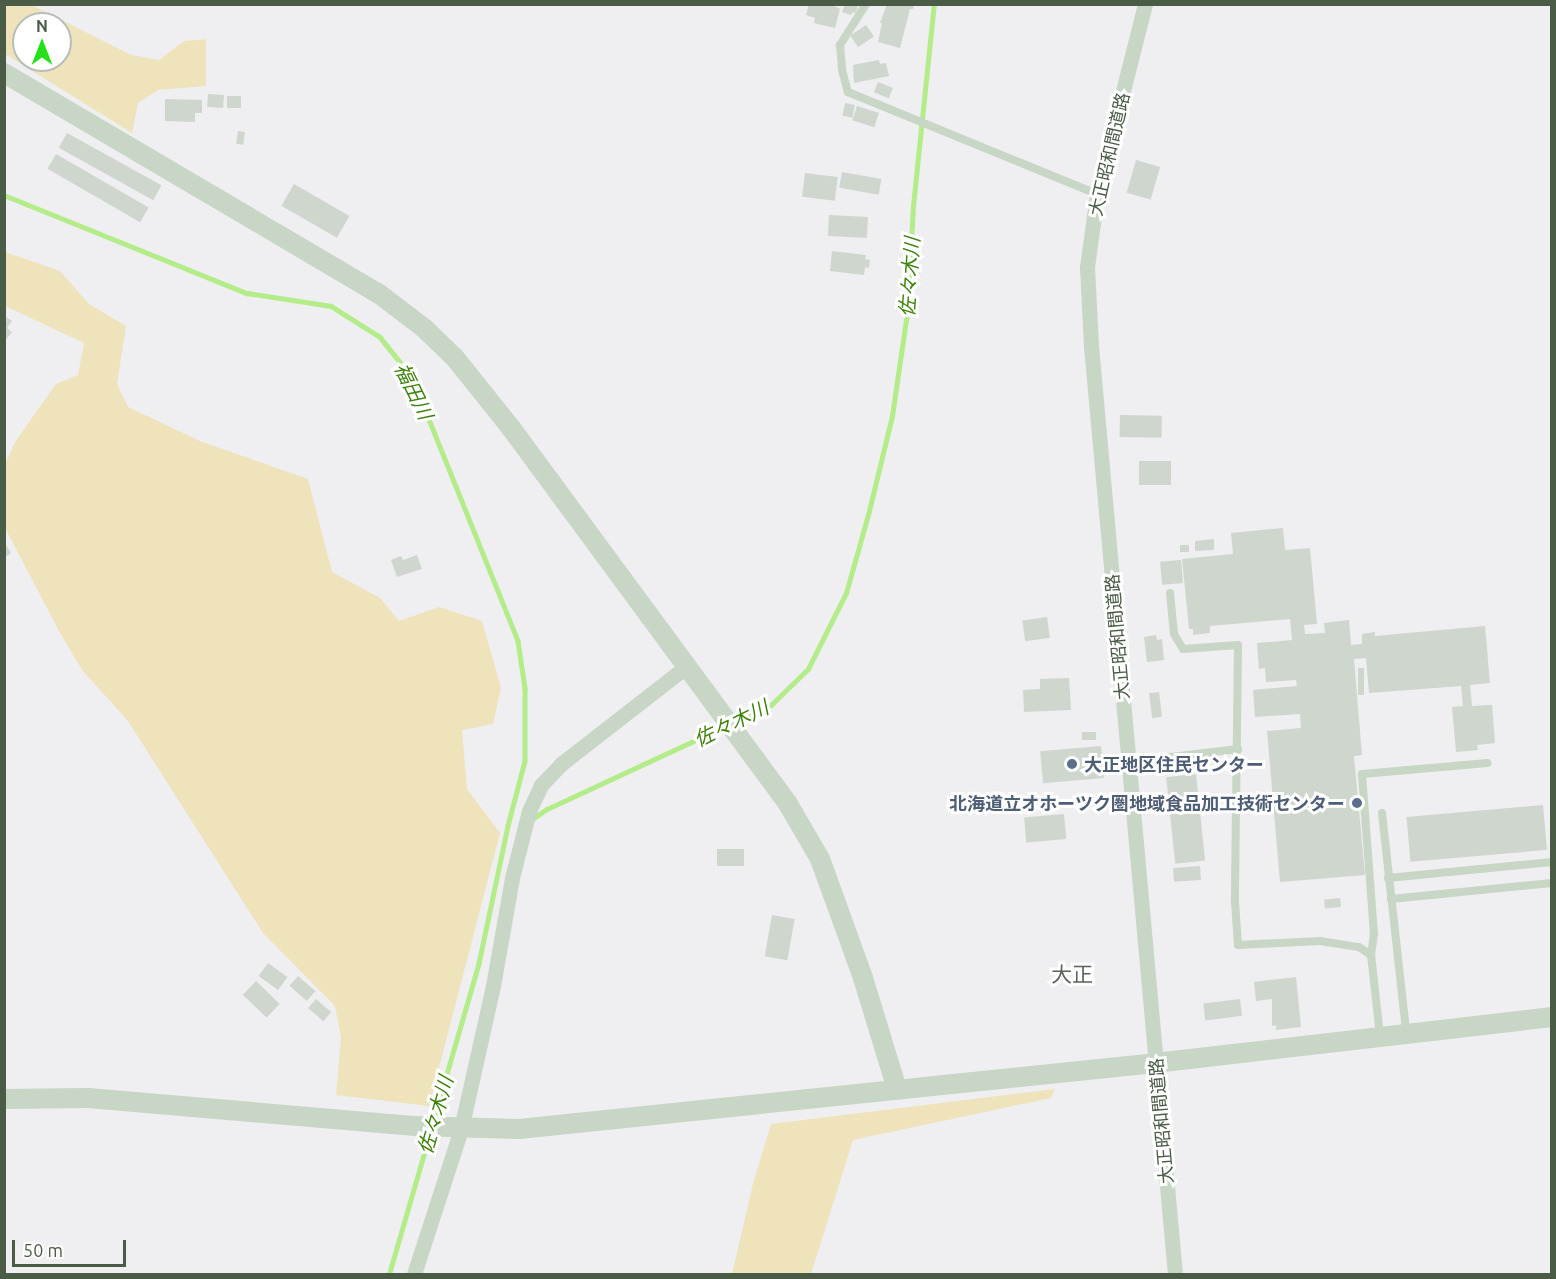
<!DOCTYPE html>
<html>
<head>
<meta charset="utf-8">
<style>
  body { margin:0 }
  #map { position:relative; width:1556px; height:1279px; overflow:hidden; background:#efeef1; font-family:Ubuntu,"Noto Sans JP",sans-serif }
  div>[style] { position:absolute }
  .green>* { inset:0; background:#efe3bc }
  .stream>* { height:4.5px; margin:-2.25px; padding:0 2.25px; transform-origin:2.25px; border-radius:2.25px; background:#b3ec89 }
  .building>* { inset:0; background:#ced6ce; transform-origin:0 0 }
  .service>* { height:8px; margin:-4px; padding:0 4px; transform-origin:4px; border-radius:4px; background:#c7d6c5 }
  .minor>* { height:15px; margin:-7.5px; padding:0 7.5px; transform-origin:7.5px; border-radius:7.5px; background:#c7d6c5 }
  .tertiary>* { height:20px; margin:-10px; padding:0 10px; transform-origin:10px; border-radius:10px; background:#c7d6c5 }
  .dots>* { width:16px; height:16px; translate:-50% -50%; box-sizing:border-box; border:3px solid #fff; border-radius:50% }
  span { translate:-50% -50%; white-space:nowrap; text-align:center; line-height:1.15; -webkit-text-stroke:6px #fff; paint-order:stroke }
  .street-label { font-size:18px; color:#4a5c46 }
  .service-label { font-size:18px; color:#4e5e75; font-weight:700 }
  .left { translate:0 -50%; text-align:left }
  .right { translate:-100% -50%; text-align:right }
  .water-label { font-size:20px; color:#3f830d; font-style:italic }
  .quarter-label { font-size:21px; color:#5b635b }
  .frame { position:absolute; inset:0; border:6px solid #4a5c46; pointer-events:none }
  .north { position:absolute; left:12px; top:12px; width:60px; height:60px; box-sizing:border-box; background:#fff; border:2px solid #b7beb5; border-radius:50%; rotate:0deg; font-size:16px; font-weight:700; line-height:24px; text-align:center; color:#4a5c46 }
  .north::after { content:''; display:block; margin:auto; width:21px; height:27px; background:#25e119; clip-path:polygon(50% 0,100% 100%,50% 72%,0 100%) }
  .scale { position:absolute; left:12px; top:1240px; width:114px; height:27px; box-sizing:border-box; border:3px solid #4a5c46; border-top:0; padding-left:8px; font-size:18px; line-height:21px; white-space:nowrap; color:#4a5c46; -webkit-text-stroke:4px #fff; paint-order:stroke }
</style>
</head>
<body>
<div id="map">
  <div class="green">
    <i style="clip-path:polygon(evenodd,4px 5px,32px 5px,131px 55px,159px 60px,184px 41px,206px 39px,206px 86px,158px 90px,138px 103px,132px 133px,5px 54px,4px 5px,24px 24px,60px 24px,60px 60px,24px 60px,24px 24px)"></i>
    <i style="clip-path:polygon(5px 252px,60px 271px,89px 304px,126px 326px,117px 384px,128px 407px,200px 441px,308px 479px,332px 572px,380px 598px,399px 621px,439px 607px,482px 621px,501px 688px,493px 724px,462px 730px,467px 789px,500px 833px,429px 1106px,336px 1095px,341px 1038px,335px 1006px,263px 933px,128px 721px,82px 670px,59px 631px,5px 528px,5px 464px,15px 442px,56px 384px,78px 375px,84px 343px,5px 306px)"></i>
    <i style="clip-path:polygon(1055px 1089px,1051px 1098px,853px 1140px,811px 1274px,732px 1274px,753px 1184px,771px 1124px)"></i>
  </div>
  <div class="stream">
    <i style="left:4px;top:195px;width:262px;rotate:22deg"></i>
    <i style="left:247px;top:293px;width:85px;rotate:8.8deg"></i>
    <i style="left:331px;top:306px;width:58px;rotate:32.3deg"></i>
    <i style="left:380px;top:337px;width:51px;rotate:51.3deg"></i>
    <i style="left:412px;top:377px;width:284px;rotate:68.1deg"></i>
    <i style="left:518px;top:641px;width:48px;rotate:81.5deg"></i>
    <i style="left:525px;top:688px;width:73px;rotate:90deg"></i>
    <i style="left:525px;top:761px;width:67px;rotate:104.7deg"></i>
    <i style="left:508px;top:826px;width:141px;rotate:101.9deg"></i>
    <i style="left:479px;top:964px;width:165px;rotate:106.2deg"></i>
    <i style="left:734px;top:722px;width:41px;rotate:-24.7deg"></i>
    <i style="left:771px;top:705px;width:52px;rotate:-44.2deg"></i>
    <i style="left:808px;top:669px;width:85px;rotate:-63.4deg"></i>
    <i style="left:846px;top:593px;width:85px;rotate:-74.3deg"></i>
    <i style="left:869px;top:511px;width:98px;rotate:-76.4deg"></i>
    <i style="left:892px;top:416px;width:104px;rotate:-81.7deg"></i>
    <i style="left:907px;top:313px;width:107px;rotate:-86.8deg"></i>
    <i style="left:913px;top:206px;width:203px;rotate:-84.1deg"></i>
    <i style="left:531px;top:820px;width:19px;rotate:-35deg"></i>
    <i style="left:547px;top:809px;width:195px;rotate:-24.9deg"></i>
    <i style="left:389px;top:1274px;width:147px;rotate:-73.8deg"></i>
  </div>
  <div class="building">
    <i style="clip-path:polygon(809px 4px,831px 4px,840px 9px,835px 28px,814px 23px,815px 18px,806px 15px)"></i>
    <i style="clip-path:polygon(845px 4px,858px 4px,856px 13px,853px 12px,851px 15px,842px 12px)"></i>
    <i style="clip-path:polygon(887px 4px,914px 4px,913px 9px,910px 9px,900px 48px,878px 42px,882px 23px,880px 23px)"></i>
    <i style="left:866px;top:25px;width:14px;height:19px;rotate:56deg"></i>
    <i style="clip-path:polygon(879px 60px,880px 64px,886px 63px,889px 76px,854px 83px,853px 65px)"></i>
    <i style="left:878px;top:82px;width:16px;height:11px;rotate:22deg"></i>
    <i style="left:208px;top:94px;width:16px;height:13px;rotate:4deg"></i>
    <i style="left:227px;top:96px;width:14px;height:12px"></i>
    <i style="clip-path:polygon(165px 99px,202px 100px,202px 113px,195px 113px,195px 122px,165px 121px)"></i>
    <i style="left:845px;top:103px;width:10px;height:13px;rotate:11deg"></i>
    <i style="left:857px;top:106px;width:23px;height:15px;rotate:18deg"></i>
    <i style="left:238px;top:131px;width:7px;height:13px;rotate:8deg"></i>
    <i style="left:67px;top:133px;width:108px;height:17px;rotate:29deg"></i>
    <i style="left:56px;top:154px;width:107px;height:17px;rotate:30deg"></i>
    <i style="left:1136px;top:160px;width:25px;height:34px;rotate:16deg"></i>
    <i style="left:842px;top:172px;width:40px;height:16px;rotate:10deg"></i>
    <i style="left:805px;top:173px;width:33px;height:24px;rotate:7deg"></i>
    <i style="left:294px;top:184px;width:64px;height:25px;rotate:30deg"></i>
    <i style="left:829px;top:215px;width:39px;height:21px;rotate:3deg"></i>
    <i style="clip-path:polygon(832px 251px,866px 255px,865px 259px,870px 260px,869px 268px,865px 267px,864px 275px,830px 271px)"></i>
    <i style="clip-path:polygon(6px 317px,12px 321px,7px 328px,12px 332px,4px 342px)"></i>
    <i style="left:1120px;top:415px;width:42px;height:22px;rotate:1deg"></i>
    <i style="left:1171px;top:461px;width:24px;height:32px;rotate:90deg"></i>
    <i style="clip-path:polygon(1283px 528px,1285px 550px,1310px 548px,1317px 624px,1304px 625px,1305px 634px,1325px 633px,1324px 623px,1349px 620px,1351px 645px,1362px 644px,1362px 634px,1375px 632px,1375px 636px,1485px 626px,1490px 683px,1470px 685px,1472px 706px,1492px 705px,1495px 743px,1477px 745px,1478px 750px,1456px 752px,1452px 707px,1463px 706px,1461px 686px,1369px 693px,1366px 658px,1354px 659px,1362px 755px,1354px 756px,1365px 875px,1280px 882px,1267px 731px,1301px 728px,1300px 714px,1255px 717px,1253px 690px,1297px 686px,1296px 680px,1266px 682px,1265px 668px,1259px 669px,1257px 643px,1292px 640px,1290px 619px,1210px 626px,1210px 633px,1193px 635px,1193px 629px,1189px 629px,1182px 559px,1233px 554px,1231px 533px)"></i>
    <i style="clip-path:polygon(1214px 539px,1214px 550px,1195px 551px,1195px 541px)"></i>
    <i style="clip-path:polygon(4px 542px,11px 553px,7px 556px,4px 552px)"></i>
    <i style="left:1180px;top:545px;width:9px;height:7px"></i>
    <i style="clip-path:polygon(417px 555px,422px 569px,397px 577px,391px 560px,401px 556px,403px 560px)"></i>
    <i style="left:1181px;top:560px;width:23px;height:21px;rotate:85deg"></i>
    <i style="left:1047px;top:617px;width:21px;height:25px;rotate:82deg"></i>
    <i style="clip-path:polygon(1156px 635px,1157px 640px,1162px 639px,1164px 660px,1147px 662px,1144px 637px)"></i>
    <i style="left:1358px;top:668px;width:6px;height:27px"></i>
    <i style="clip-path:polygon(1069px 678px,1071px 710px,1024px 712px,1023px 690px,1040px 689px,1040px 679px)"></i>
    <i style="left:1159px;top:692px;width:25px;height:10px;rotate:83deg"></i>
    <i style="left:1096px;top:732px;width:8px;height:14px;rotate:90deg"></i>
    <i style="left:1101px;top:746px;width:32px;height:61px;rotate:85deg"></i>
    <i style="left:1196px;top:774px;width:87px;height:30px;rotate:84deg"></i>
    <i style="left:1543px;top:805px;width:45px;height:137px;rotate:85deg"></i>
    <i style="left:1064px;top:814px;width:25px;height:40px;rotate:85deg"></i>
    <i style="left:717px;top:849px;width:27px;height:17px"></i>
    <i style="left:1200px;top:866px;width:14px;height:27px;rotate:86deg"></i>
    <i style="left:1340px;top:898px;width:9px;height:16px;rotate:84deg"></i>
    <i style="left:772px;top:915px;width:23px;height:42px;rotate:10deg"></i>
    <i style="left:268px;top:963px;width:24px;height:16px;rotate:36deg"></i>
    <i style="left:298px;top:976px;width:23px;height:13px;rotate:41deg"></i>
    <i style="clip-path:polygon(1296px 977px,1301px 1027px,1276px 1030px,1276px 1025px,1272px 1026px,1272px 999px,1256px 1001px,1254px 982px)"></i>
    <i style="left:256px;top:981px;width:33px;height:19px;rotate:44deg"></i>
    <i style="left:316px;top:999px;width:20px;height:12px;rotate:41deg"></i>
    <i style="left:1240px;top:999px;width:17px;height:37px;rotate:83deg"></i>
  </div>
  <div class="service">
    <i style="left:866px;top:4px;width:49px;rotate:122.4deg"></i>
    <i style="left:840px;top:45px;width:25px;rotate:85deg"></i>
    <i style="left:842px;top:70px;width:23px;rotate:75deg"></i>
    <i style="left:848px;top:92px;width:269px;rotate:22.3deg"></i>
    <i style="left:1170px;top:593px;width:41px;rotate:84.4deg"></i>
    <i style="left:1174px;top:634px;width:17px;rotate:59deg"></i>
    <i style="left:1183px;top:649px;width:55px;rotate:-4.2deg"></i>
    <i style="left:1238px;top:645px;width:257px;rotate:90.7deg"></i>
    <i style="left:1235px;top:902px;width:43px;rotate:86deg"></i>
    <i style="left:1238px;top:945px;width:82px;rotate:-2.8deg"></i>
    <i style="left:1320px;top:941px;width:39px;rotate:9deg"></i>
    <i style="left:1359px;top:947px;width:14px;rotate:34deg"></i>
    <i style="left:1128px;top:762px;width:111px;rotate:-6.7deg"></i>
    <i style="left:1382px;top:813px;width:220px;rotate:83.7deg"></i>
    <i style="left:1388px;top:878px;width:165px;rotate:-5.6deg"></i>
    <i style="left:1391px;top:899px;width:162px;rotate:-5.7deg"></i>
    <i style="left:1380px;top:1036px;width:81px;rotate:-96.3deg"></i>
    <i style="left:1371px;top:955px;width:21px;rotate:-82deg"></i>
    <i style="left:1374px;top:934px;width:160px;rotate:-94.3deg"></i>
    <i style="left:1362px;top:774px;width:126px;rotate:-5deg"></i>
  </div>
  <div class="minor">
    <i style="left:1145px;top:4px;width:196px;rotate:104.2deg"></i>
    <i style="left:1097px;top:194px;width:74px;rotate:97.8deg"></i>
    <i style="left:1087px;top:267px;width:79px;rotate:87.1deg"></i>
    <i style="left:1091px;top:346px;width:932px;rotate:84.83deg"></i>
    <i style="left:414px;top:1274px;width:152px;rotate:-72deg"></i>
    <i style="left:461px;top:1129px;width:147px;rotate:-77.4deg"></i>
    <i style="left:493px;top:986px;width:110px;rotate:-80deg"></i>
    <i style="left:512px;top:878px;width:69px;rotate:-75.8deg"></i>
    <i style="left:529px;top:811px;width:29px;rotate:-65deg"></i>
    <i style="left:541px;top:785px;width:29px;rotate:-46deg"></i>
    <i style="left:561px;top:764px;width:160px;rotate:-37.9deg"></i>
  </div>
  <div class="tertiary">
    <i style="left:4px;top:73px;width:434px;rotate:30.5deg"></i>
    <i style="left:378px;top:293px;width:58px;rotate:37.3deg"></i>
    <i style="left:424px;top:328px;width:43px;rotate:44.1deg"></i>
    <i style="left:455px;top:358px;width:90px;rotate:51.3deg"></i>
    <i style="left:511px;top:428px;width:467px;rotate:53.6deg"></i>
    <i style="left:788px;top:804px;width:64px;rotate:59.8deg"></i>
    <i style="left:820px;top:859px;width:127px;rotate:70.1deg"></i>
    <i style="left:863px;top:978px;width:116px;rotate:73deg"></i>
    <i style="left:4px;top:1099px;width:84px;rotate:-0.7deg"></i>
    <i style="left:88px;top:1098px;width:326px;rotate:4.9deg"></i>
    <i style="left:413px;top:1126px;width:106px;rotate:1.6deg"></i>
    <i style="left:519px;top:1129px;width:639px;rotate:-5.92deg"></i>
    <i style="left:1155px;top:1063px;width:400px;rotate:-6.6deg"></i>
  </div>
  <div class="dots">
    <i style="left:1072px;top:764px;background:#5c6f8a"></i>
    <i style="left:1357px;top:803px;background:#5c6f8a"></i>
  </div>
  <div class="street-label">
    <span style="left:1109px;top:154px;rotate:-77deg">大正昭和間道路</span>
    <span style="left:1117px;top:637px;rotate:-95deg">大正昭和間道路</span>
    <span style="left:1161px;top:1121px;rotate:-95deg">大正昭和間道路</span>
  </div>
  <div class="service-label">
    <span class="left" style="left:1084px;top:764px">大正地区住民センター</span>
    <span class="right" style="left:1345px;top:803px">北海道立オホーツク圏地域食品加工技術センター</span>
  </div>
  <div class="water-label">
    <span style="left:909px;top:277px;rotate:-86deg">佐々木川</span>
    <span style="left:414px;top:391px;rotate:64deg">福田川</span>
    <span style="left:731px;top:723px;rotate:-26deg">佐々木川</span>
    <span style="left:435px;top:1115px;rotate:-74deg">佐々木川</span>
  </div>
  <div class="quarter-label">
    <span style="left:1072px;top:974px">大正</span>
  </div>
  <div class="frame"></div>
  <div class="north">N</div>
  <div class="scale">50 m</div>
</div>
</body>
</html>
